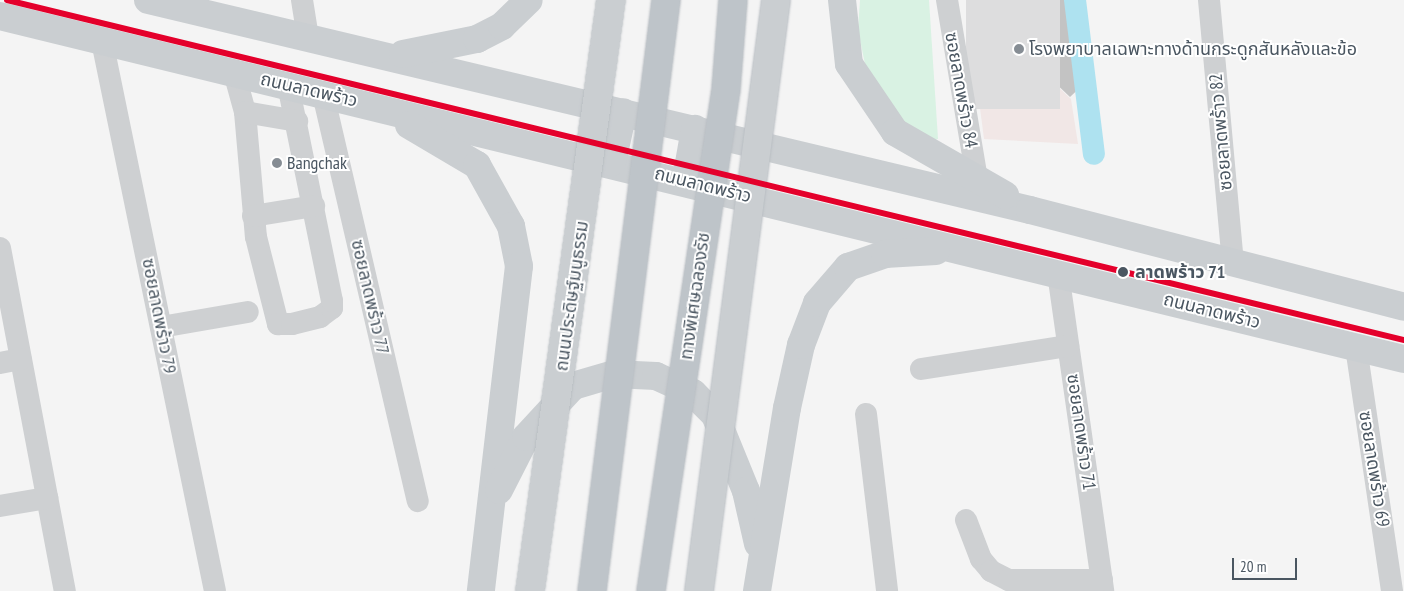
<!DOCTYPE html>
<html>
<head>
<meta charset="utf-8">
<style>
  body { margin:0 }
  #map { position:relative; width:1404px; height:591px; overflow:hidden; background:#f4f4f4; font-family:"PT Sans Narrow","Noto Sans Thai",sans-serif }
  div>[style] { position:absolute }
  .medical>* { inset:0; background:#f1e7e6 }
  .green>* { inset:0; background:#d9f2e3 }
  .shadow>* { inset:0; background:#0003 }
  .canal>* { height:22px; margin:-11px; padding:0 11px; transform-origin:11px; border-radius:11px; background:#aee2f0 }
  .building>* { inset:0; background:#ddddde; transform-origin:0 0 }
  .minor>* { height:22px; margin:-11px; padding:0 11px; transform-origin:11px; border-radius:11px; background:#ced0d2 }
  .major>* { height:28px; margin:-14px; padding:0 14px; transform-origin:14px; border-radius:14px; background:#caced1 }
  .bridges { filter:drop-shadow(0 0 1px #b9bec3) drop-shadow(0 0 1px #b9bec3) }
  .major-bridge>* { height:28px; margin:-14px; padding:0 14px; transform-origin:14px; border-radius:14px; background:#caced1 }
  .highway-bridge>* { height:28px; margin:-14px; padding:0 14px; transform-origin:14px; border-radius:14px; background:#bec4c9 }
  .metro-1>* { height:6px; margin:-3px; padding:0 3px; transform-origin:3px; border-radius:3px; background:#e4002b }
  .dots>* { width:14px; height:14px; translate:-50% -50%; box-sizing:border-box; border:2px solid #fff; border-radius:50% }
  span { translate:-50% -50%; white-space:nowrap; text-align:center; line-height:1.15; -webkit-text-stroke:4px #fff; paint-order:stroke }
  .poi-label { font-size:18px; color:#4a5661 }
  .left { translate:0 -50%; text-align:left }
  .street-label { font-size:18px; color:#4a5661 }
  .stop-label { font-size:18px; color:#4a5661; font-weight:700 }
  .scale { position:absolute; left:1232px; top:558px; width:65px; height:22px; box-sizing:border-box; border:2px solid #4a5661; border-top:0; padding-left:6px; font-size:15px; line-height:18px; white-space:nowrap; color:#4a5661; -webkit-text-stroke:4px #fff; paint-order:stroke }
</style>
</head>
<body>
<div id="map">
  <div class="medical">
    <i style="clip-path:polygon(966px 0,1071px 99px,1078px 144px,984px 139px)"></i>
  </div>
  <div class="green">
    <i style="clip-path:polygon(860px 0,929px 0,938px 139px,930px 141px,913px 131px,891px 111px,866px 69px,858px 30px)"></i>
  </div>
  <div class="shadow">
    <i style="clip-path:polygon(968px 0,1077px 0,1087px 81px,1070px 97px)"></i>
  </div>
  <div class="canal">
    <i style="left:1075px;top:0;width:155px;rotate:83deg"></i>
  </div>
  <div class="building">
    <i style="left:966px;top:0;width:94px;height:109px"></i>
  </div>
  <div class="minor">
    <i style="left:302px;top:0;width:37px;rotate:81deg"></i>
    <i style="left:947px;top:0;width:181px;rotate:80.5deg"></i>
    <i style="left:1209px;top:0;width:264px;rotate:84.8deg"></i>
    <i style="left:102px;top:41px;width:561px;rotate:78.39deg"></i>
    <i style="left:234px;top:72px;width:41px;rotate:74.6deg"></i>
    <i style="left:245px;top:112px;width:125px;rotate:85deg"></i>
    <i style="left:256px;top:237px;width:90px;rotate:75.8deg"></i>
    <i style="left:278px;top:324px;width:14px"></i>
    <i style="left:292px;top:324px;width:29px;rotate:-14deg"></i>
    <i style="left:320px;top:317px;width:15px;rotate:-37deg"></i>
    <i style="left:332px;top:308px;width:7px;rotate:-90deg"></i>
    <i style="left:332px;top:301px;width:220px;rotate:-101.5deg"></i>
    <i style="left:323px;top:94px;width:418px;rotate:76.9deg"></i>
    <i style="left:245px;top:112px;width:53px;rotate:9.8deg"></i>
    <i style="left:253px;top:216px;width:62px;rotate:-9.3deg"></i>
    <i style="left:0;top:248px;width:349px;rotate:79.3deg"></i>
    <i style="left:1058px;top:273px;width:321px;rotate:81.9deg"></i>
    <i style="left:161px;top:327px;width:88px;rotate:-9.8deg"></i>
    <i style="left:1356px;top:347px;width:247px;rotate:81.6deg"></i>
    <i style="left:0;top:363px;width:21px;rotate:-11deg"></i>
    <i style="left:921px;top:369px;width:149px;rotate:-8.9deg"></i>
    <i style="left:866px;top:414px;width:178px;rotate:83.2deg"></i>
    <i style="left:0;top:506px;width:48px;rotate:-9.7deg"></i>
    <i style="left:966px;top:520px;width:42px;rotate:69deg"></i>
    <i style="left:981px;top:559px;width:16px;rotate:50deg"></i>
    <i style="left:991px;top:571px;width:20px;rotate:27deg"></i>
    <i style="left:1009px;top:580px;width:93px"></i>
  </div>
  <div class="major">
    <i style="left:148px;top:0;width:907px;rotate:13.39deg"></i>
    <i style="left:1030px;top:210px;width:386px;rotate:14.5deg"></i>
    <i style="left:842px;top:0;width:64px;rotate:83.8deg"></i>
    <i style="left:849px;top:64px;width:82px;rotate:55.9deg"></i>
    <i style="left:895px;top:132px;width:127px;rotate:29.8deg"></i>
    <i style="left:0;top:16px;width:1445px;rotate:13.73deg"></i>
    <i style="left:403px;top:54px;width:76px;rotate:-11.5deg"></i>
    <i style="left:477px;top:39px;width:28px;rotate:-27deg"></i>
    <i style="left:502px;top:26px;width:37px;rotate:-44deg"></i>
    <i style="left:409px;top:125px;width:79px;rotate:30.5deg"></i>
    <i style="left:477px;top:165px;width:70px;rotate:60.9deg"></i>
    <i style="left:511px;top:226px;width:41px;rotate:78.7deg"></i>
    <i style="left:519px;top:266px;width:327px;rotate:96.7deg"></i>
    <i style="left:612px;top:162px;width:51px;rotate:-77.6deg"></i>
    <i style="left:686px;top:180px;width:52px;rotate:-80deg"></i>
    <i style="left:499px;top:490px;width:59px;rotate:-63deg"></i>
    <i style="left:526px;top:437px;width:69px;rotate:-47.3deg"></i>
    <i style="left:573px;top:386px;width:43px;rotate:-16.3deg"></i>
    <i style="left:614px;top:374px;width:42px;rotate:2.7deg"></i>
    <i style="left:656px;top:376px;width:41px;rotate:24.7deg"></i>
    <i style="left:693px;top:393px;width:31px;rotate:45deg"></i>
    <i style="left:715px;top:415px;width:82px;rotate:67.8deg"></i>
    <i style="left:746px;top:491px;width:54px;rotate:77.2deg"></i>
    <i style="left:757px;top:591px;width:185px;rotate:-80.7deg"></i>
    <i style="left:787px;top:408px;width:65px;rotate:-77.5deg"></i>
    <i style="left:801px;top:345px;width:45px;rotate:-69.1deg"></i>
    <i style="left:817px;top:303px;width:48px;rotate:-49.3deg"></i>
    <i style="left:848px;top:267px;width:39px;rotate:-19deg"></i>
    <i style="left:885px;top:254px;width:51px;rotate:-3.4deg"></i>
  </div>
  <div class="bridges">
    <div class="major-bridge">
      <i style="left:530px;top:591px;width:597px;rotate:-82.2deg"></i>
      <i style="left:699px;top:591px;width:596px;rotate:-82.58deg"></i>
    </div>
    <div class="highway-bridge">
      <i style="left:592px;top:591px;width:596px;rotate:-82.86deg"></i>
      <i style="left:651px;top:591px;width:508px;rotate:-81.5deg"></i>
      <i style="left:726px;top:89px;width:89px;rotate:-85.5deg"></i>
    </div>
  </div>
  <div class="metro-1">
    <i style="left:7px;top:0;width:1438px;rotate:13.68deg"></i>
  </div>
  <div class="dots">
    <i style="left:1019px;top:49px;background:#868d94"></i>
    <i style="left:277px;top:163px;background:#868d94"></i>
    <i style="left:1123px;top:272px;background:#4a5661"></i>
  </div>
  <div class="poi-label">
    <span class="left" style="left:1029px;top:49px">โรงพยาบาลเฉพาะทางด้านกระดูกสันหลังและข้อ</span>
    <span class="left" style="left:287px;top:163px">Bangchak</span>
  </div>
  <div class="street-label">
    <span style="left:309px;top:90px;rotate:13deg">ถนนลาดพร้าว</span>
    <span style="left:961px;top:90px;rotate:80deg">ซอยลาดพร้าว 84</span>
    <span style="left:1221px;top:132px;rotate:-95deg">ซอยลาดพร้าว 82</span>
    <span style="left:703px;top:185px;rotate:14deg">ถนนลาดพร้าว</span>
    <span style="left:572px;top:296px;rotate:-82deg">ถนนประดิษฐ์มนูธรรม</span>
    <span style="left:695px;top:296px;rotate:-82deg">ทางพิเศษฉลองรัช</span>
    <span style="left:370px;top:297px;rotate:77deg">ซอยลาดพร้าว 77</span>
    <span style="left:1212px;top:311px;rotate:14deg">ถนนลาดพร้าว</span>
    <span style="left:159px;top:316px;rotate:79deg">ซอยลาดพร้าว 79</span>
    <span style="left:1081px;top:432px;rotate:82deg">ซอยลาดพร้าว 71</span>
    <span style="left:1374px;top:469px;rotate:81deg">ซอยลาดพร้าว 69</span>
  </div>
  <div class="stop-label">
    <span class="left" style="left:1135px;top:272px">ลาดพร้าว 71</span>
  </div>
  <div class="scale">20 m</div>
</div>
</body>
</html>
